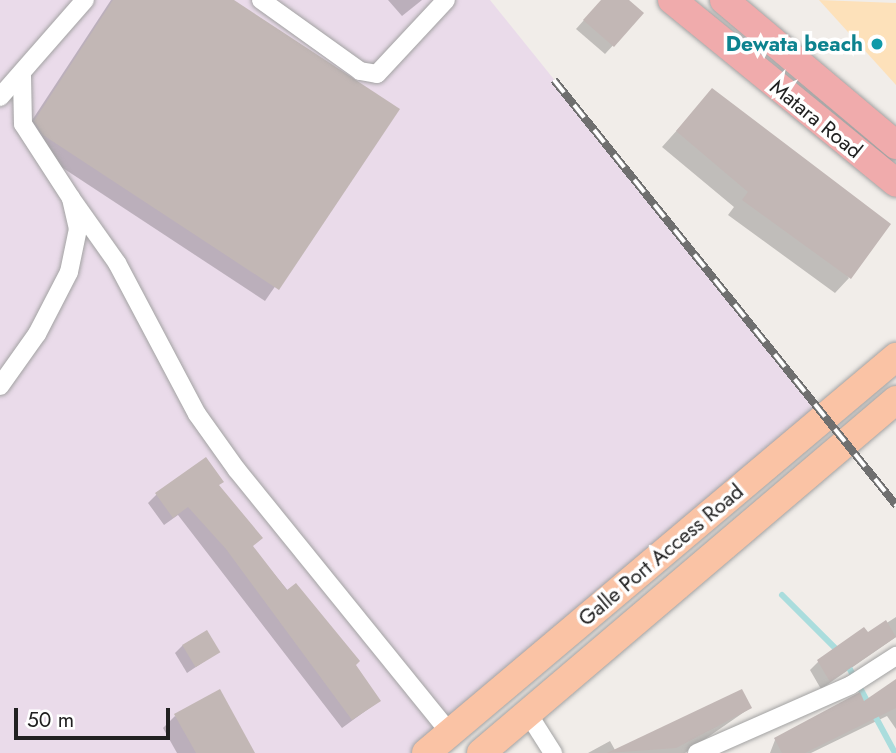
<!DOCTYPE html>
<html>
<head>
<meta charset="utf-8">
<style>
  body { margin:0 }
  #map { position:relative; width:896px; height:753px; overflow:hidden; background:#f1ede9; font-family:Jost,sans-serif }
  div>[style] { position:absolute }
  .industrial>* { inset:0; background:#eadbea }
  .sand>* { inset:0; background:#fde1ba }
  .shadow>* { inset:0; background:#0003 }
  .stream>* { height:6px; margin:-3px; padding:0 3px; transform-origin:3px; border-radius:3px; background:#add }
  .building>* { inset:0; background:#c2b7b5; transform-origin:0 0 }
  .roads { filter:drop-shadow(0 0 2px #a2a2a2) drop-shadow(0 0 2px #a2a2a2) }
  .minor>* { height:18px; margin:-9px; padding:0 9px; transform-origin:9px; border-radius:9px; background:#fff }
  .primary>* { height:28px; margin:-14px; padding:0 14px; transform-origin:14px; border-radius:14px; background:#fac3a5 }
  .trunk>* { height:28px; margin:-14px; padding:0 14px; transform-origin:14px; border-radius:14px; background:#f0abac }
  .rail>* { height:8px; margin-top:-4px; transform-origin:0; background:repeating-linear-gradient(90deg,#fff 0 16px,#6f6f6f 0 32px); box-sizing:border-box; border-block:2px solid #6f6f6f }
  .dots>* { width:19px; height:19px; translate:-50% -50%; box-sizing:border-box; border:4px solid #fff; border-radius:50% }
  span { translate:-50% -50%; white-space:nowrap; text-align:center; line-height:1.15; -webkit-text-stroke:7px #fff; paint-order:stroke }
  .culture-label { font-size:21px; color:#0d838f; font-weight:700 }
  .right { translate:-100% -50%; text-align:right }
  .street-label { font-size:21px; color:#212121 }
  .scale { position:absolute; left:14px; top:708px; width:156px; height:32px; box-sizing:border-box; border:4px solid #212121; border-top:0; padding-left:9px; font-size:21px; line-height:24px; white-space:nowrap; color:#212121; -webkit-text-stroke:5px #fff; paint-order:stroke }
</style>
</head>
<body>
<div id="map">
  <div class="industrial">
    <i style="clip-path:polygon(0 0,490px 0,825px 416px,426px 753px,0 753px)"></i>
  </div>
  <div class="sand">
    <i style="clip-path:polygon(819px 0,896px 3px,896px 85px)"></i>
  </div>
  <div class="shadow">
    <i style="clip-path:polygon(111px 0,231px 0,397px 110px,265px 301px,31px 147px,23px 134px)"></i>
    <i style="clip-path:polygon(388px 0,422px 0,402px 16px)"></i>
    <i style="clip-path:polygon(602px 0,626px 0,642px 14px,605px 54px,576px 29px)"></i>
    <i style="clip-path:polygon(713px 90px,849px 278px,835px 293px,728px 215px,734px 207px,662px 147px)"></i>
    <i style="clip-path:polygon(217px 486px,252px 547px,379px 701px,342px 728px,178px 515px,164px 525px,148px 503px,157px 494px)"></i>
    <i style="clip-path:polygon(896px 617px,896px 637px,821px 689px,810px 670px,818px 662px,864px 629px,868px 635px)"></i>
    <i style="clip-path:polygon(183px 645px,218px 652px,187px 673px,175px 653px)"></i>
    <i style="clip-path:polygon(896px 681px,896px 729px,887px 716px,811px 753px,770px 753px,775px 740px,864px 704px)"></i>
    <i style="clip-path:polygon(750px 708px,685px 753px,588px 753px,610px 741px,615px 750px)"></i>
    <i style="clip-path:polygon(175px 716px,247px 753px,177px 753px,163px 728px)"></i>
  </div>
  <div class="stream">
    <i style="left:782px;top:595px;width:82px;rotate:45deg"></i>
    <i style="left:846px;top:662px;width:103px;rotate:61.7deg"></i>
  </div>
  <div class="building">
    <i style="clip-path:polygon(113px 0,234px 0,400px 109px,279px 290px,43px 135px,34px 121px)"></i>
    <i style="clip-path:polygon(601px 0,629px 0,644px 13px,614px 47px,583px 20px)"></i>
    <i style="clip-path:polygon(712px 88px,891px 224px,851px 279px,742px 200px,748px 192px,676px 131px)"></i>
    <i style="clip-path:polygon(206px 457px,224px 482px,219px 485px,263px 538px,253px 546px,287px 590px,296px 583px,360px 661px,356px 665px,381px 701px,352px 720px,226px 549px,188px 507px,173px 518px,155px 493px)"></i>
    <i style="clip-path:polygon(886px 620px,896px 637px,830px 682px,817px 660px,864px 627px,868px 632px)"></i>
    <i style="left:207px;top:630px;width:26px;height:29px;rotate:59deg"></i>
    <i style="clip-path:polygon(896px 679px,896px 708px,805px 753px,782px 753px,774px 738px,860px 692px,864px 701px)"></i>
    <i style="clip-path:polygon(220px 689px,255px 753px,196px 753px,174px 714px)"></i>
    <i style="clip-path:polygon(742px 689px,752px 708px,676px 748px,607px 753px)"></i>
  </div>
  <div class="roads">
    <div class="minor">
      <i style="left:261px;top:0;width:122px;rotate:35.6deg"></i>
      <i style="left:360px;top:71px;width:17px;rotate:10deg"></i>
      <i style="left:377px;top:74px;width:101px;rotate:-47deg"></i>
      <i style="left:0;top:97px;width:129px;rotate:-48.8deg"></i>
      <i style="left:71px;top:198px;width:80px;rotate:54.7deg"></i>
      <i style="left:117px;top:263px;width:171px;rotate:62.1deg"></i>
      <i style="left:197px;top:414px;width:69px;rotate:54.5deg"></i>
      <i style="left:237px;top:470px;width:338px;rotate:51deg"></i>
      <i style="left:0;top:386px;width:64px;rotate:-54.6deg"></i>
      <i style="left:37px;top:334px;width:70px;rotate:-62.7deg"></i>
      <i style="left:69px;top:272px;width:44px;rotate:-78.2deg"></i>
      <i style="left:78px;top:229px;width:32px;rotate:-103deg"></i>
      <i style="left:71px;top:198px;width:88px;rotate:-123deg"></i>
      <i style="left:23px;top:124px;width:49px;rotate:-91.2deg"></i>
      <i style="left:527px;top:712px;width:49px;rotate:57.6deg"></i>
      <i style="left:697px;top:753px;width:168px;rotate:-23.8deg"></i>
      <i style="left:851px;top:685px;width:54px;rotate:-32.8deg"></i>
    </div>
    <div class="primary">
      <i style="left:426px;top:753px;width:615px;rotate:-40.12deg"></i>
      <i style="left:481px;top:753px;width:545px;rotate:-40.38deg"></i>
    </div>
    <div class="trunk">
      <i style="left:672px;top:0;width:289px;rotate:39.2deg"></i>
      <i style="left:724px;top:0;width:225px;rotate:40.1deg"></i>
    </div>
  </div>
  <div class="rail">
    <i style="left:554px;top:80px;width:546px;rotate:51.18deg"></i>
  </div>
  <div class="dots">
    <i style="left:877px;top:44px;background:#0f9aa8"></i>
  </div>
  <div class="culture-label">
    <span class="right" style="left:863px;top:44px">Dewata beach</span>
  </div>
  <div class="street-label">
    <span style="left:816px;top:119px;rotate:39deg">Matara Road</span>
    <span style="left:661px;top:555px;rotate:-40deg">Galle Port Access Road</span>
  </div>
  <div class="scale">50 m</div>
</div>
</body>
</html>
